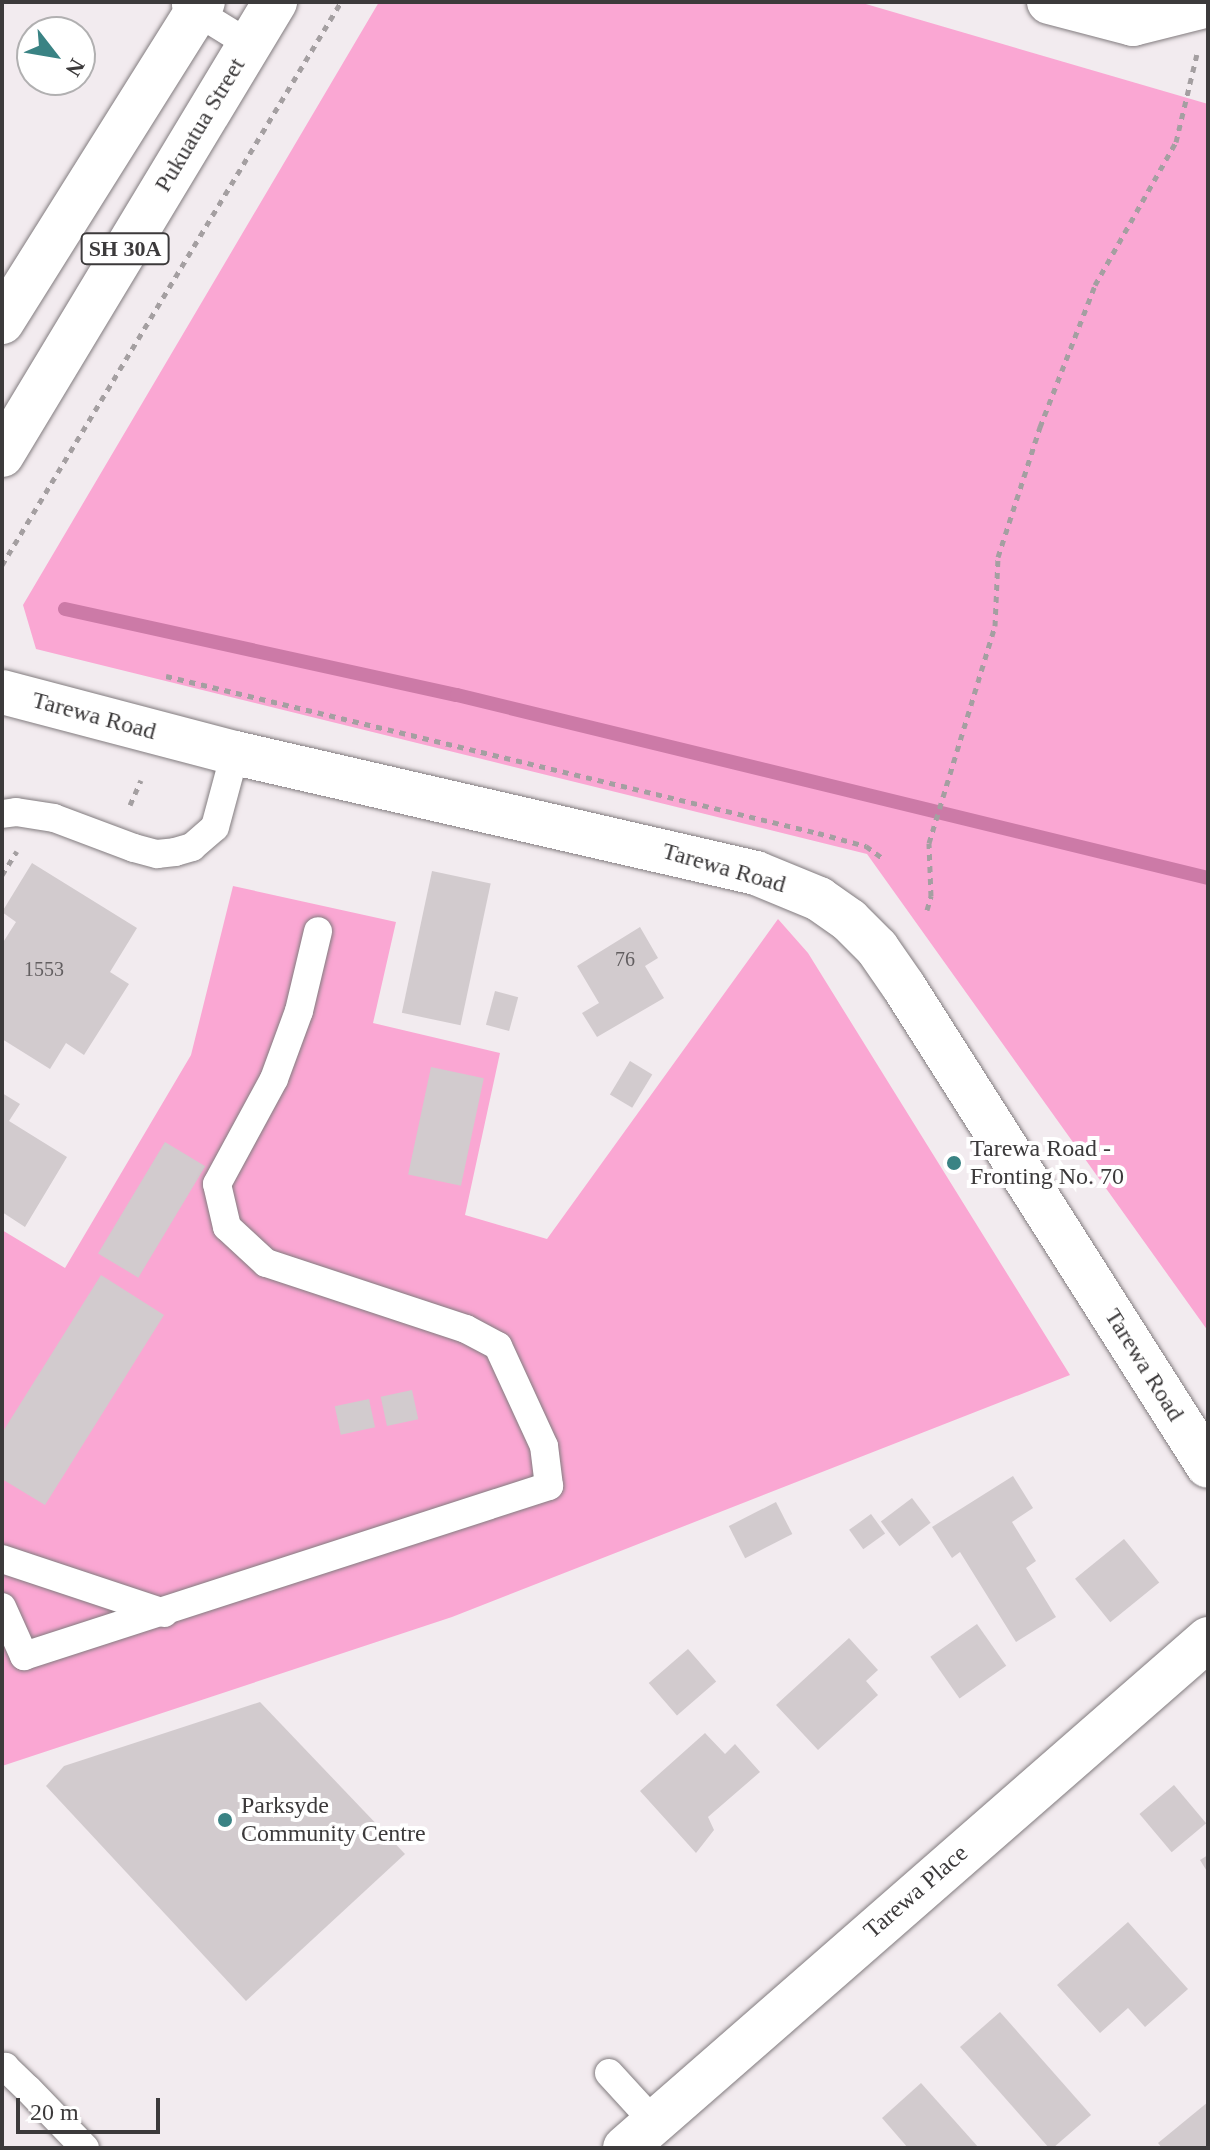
<!DOCTYPE html>
<html>
<head>
<meta charset="utf-8">
<style>
  body { margin:0 }
  #map { position:relative; width:1210px; height:2150px; overflow:hidden; background:#f2ebef; font-family:Georgia,serif }
  div>[style] { position:absolute }
  .green>* { inset:0; background:#faa7d3 }
  .stream>* { height:14px; margin:-7px; padding:0 7px; transform-origin:7px; border-radius:7px; background:#cc7aa7 }
  .building>* { inset:0; background:#d2cbce; transform-origin:0 0 }
  .path>* { height:5px; margin-top:-2.5px; transform-origin:0; background:repeating-linear-gradient(90deg,#a49fa1 0 6px,transparent 0 12px) }
  .roads { filter:drop-shadow(0 0 2px #827c7f) drop-shadow(0 0 2px #827c7f) }
  .service>* { height:28px; margin:-14px; padding:0 14px; transform-origin:14px; border-radius:14px; background:#fff }
  .minor>* { height:44px; margin:-22px; padding:0 22px; transform-origin:22px; border-radius:22px; background:#fff }
  .primary>* { height:44px; margin:-22px; padding:0 22px; transform-origin:22px; border-radius:22px; background:#fff }
  .dots>* { width:22px; height:22px; translate:-50% -50%; box-sizing:border-box; border:4px solid #fff; border-radius:50% }
  span { translate:-50% -50%; white-space:nowrap; text-align:center; line-height:1.15; -webkit-text-stroke:8px #fff; paint-order:stroke }
  .number-label { font-size:20px; color:#625e60 }
  .number-label span { -webkit-text-stroke-width:0 }
  .shield-label span { padding:2px 6px; background:#fff; border:2px solid; border-radius:6px; -webkit-text-stroke-width:0 }
  .shield-label { font-size:22px; color:#3c3a3b; font-weight:700 }
  .street-label { font-size:24px; color:#3c3a3b }
  .poi-label { font-size:24px; color:#3c3a3b }
  .left { translate:0 -50%; text-align:left }
  .frame { position:absolute; inset:0; border:4px solid #3c3a3b; pointer-events:none }
  .north { position:absolute; left:16px; top:16px; width:80px; height:80px; box-sizing:border-box; background:#fff; border:2px solid #b1b0b1; border-radius:50%; rotate:121deg; font-size:22px; font-weight:700; line-height:32px; text-align:center; color:#3c3a3b }
  .north::after { content:''; display:block; margin:auto; width:28px; height:36px; background:#3a8384; clip-path:polygon(50% 0,100% 100%,50% 72%,0 100%) }
  .scale { position:absolute; left:16px; top:2098px; width:144px; height:36px; box-sizing:border-box; border:4px solid #3c3a3b; border-top:0; padding-left:10px; font-size:24px; line-height:28px; white-space:nowrap; color:#3c3a3b; -webkit-text-stroke:6px #fff; paint-order:stroke }
</style>
</head>
<body>
<div id="map">
  <div class="green">
    <i style="clip-path:polygon(379px 2px,859px 2px,1208px 104px,1208px 1331px,867px 854px,36px 649px,23px 605px)"></i>
    <i style="clip-path:polygon(233px 886px,396px 922px,373px 1023px,500px 1053px,465px 1215px,547px 1239px,778px 919px,808px 953px,1070px 1375px,452px 1617px,2px 1766px,2px 1230px,65px 1268px,191px 1055px)"></i>
  </div>
  <div class="stream">
    <i style="left:65px;top:609px;width:401px;rotate:12.4deg"></i>
    <i style="left:457px;top:695px;width:773px;rotate:13.69deg"></i>
  </div>
  <div class="building">
    <i style="clip-path:polygon(32px 863px,137px 928px,110px 972px,129px 984px,84px 1055px,66px 1043px,50px 1069px,2px 1039px,2px 944px,16px 922px,2px 912px)"></i>
    <i style="left:432px;top:871px;width:60px;height:145px;rotate:12deg"></i>
    <i style="clip-path:polygon(640px 927px,658px 958px,645px 966px,664px 998px,597px 1037px,582px 1013px,599px 1003px,577px 966px)"></i>
    <i style="left:495px;top:991px;width:24px;height:35px;rotate:15deg"></i>
    <i style="left:630px;top:1061px;width:26px;height:39px;rotate:31deg"></i>
    <i style="left:431px;top:1067px;width:54px;height:110px;rotate:12deg"></i>
    <i style="clip-path:polygon(2px 1093px,20px 1104px,9px 1121px,67px 1157px,25px 1227px,2px 1212px)"></i>
    <i style="left:165px;top:1142px;width:47px;height:130px;rotate:31deg"></i>
    <i style="clip-path:polygon(101px 1275px,164px 1315px,45px 1505px,2px 1479px,2px 1433px)"></i>
    <i style="left:412px;top:1390px;width:30px;height:32px;rotate:78deg"></i>
    <i style="left:369px;top:1399px;width:29px;height:35px;rotate:78deg"></i>
    <i style="clip-path:polygon(1013px 1476px,1033px 1508px,1012px 1522px,1036px 1561px,1026px 1568px,1056px 1617px,1016px 1642px,960px 1552px,952px 1558px,932px 1527px)"></i>
    <i style="left:912px;top:1498px;width:31px;height:39px;rotate:53deg"></i>
    <i style="left:776px;top:1502px;width:36px;height:53px;rotate:63deg"></i>
    <i style="left:871px;top:1514px;width:24px;height:27px;rotate:54deg"></i>
    <i style="left:1124px;top:1539px;width:56px;height:63px;rotate:51deg"></i>
    <i style="left:977px;top:1624px;width:51px;height:57px;rotate:55deg"></i>
    <i style="clip-path:polygon(849px 1638px,878px 1670px,866px 1681px,878px 1695px,818px 1750px,776px 1705px)"></i>
    <i style="left:688px;top:1649px;width:43px;height:52px;rotate:49deg"></i>
    <i style="clip-path:polygon(260px 1702px,405px 1854px,246px 2001px,46px 1786px,64px 1766px)"></i>
    <i style="clip-path:polygon(705px 1733px,725px 1754px,735px 1744px,760px 1772px,708px 1817px,714px 1830px,696px 1853px,640px 1791px)"></i>
    <i style="left:1174px;top:1785px;width:50px;height:45px;rotate:50deg"></i>
    <i style="clip-path:polygon(1208px 1855px,1208px 1873px,1200px 1860px)"></i>
    <i style="clip-path:polygon(1128px 1922px,1188px 1989px,1145px 2027px,1128px 2008px,1100px 2033px,1057px 1985px)"></i>
    <i style="clip-path:polygon(1000px 2012px,1091px 2115px,1053px 2148px,1049px 2148px,960px 2047px)"></i>
    <i style="clip-path:polygon(921px 2083px,979px 2148px,908px 2148px,882px 2118px)"></i>
    <i style="clip-path:polygon(1208px 2102px,1208px 2148px,1162px 2148px,1158px 2143px)"></i>
  </div>
  <div class="path">
    <i style="left:2px;top:565px;width:657px;rotate:-58.95deg"></i>
    <i style="left:166px;top:676px;width:671px;rotate:13.54deg"></i>
    <i style="left:818px;top:833px;width:50px;rotate:15.2deg"></i>
    <i style="left:866px;top:846px;width:19px;rotate:36deg"></i>
    <i style="left:130px;top:805px;width:27px;rotate:-66deg"></i>
    <i style="left:2px;top:875px;width:28px;rotate:-58deg"></i>
    <i style="left:927px;top:910px;width:15px;rotate:-74deg"></i>
    <i style="left:931px;top:896px;width:53px;rotate:-92.2deg"></i>
    <i style="left:929px;top:843px;width:227px;rotate:-73.1deg"></i>
    <i style="left:995px;top:626px;width:69px;rotate:-87.5deg"></i>
    <i style="left:998px;top:557px;width:137px;rotate:-72.1deg"></i>
    <i style="left:1040px;top:427px;width:152px;rotate:-68.8deg"></i>
    <i style="left:1095px;top:285px;width:164px;rotate:-60.5deg"></i>
    <i style="left:1176px;top:142px;width:90px;rotate:-76.6deg"></i>
  </div>
  <div class="roads">
    <div class="service">
      <i style="left:186px;top:5px;width:74px;rotate:31.8deg"></i>
      <i style="left:2px;top:814px;width:14px;rotate:-8deg"></i>
      <i style="left:16px;top:812px;width:38px;rotate:9deg"></i>
      <i style="left:54px;top:818px;width:85px;rotate:20.6deg"></i>
      <i style="left:134px;top:848px;width:24px;rotate:15deg"></i>
      <i style="left:157px;top:854px;width:18px;rotate:-6deg"></i>
      <i style="left:175px;top:852px;width:18px;rotate:-16deg"></i>
      <i style="left:192px;top:847px;width:30px;rotate:-41deg"></i>
      <i style="left:215px;top:827px;width:77px;rotate:-74.9deg"></i>
      <i style="left:2px;top:1559px;width:171px;rotate:18.4deg"></i>
      <i style="left:2px;top:1607px;width:54px;rotate:65.8deg"></i>
      <i style="left:24px;top:1656px;width:552px;rotate:-17.94deg"></i>
      <i style="left:549px;top:1486px;width:40px;rotate:-97.1deg"></i>
      <i style="left:544px;top:1446px;width:110px;rotate:-114.7deg"></i>
      <i style="left:498px;top:1346px;width:36px;rotate:-152deg"></i>
      <i style="left:466px;top:1329px;width:211px;rotate:-161.7deg"></i>
      <i style="left:266px;top:1263px;width:53px;rotate:-137.3deg"></i>
      <i style="left:227px;top:1227px;width:44px;rotate:-103.1deg"></i>
      <i style="left:217px;top:1184px;width:119px;rotate:-61.5deg"></i>
      <i style="left:274px;top:1079px;width:72px;rotate:-69.8deg"></i>
      <i style="left:299px;top:1011px;width:82px;rotate:-76.6deg"></i>
      <i style="left:2px;top:2069px;width:4px;rotate:-34deg"></i>
      <i style="left:5px;top:2067px;width:32px;rotate:44deg"></i>
      <i style="left:28px;top:2089px;width:82px;rotate:46deg"></i>
      <i style="left:609px;top:2073px;width:65px;rotate:47.5deg"></i>
    </div>
    <div class="minor">
      <i style="left:1049px;top:2px;width:87px;rotate:14.7deg"></i>
      <i style="left:1133px;top:24px;width:77px;rotate:-14.2deg"></i>
      <i style="left:2px;top:692px;width:241px;rotate:14.7deg"></i>
      <i style="left:235px;top:753px;width:535px;rotate:12.97deg"></i>
      <i style="left:756px;top:873px;width:68px;rotate:22.4deg"></i>
      <i style="left:819px;top:899px;width:37px;rotate:35deg"></i>
      <i style="left:849px;top:920px;width:40px;rotate:45deg"></i>
      <i style="left:877px;top:948px;width:47px;rotate:55.3deg"></i>
      <i style="left:904px;top:987px;width:567px;rotate:57.6deg"></i>
      <i style="left:625px;top:2148px;width:774px;rotate:-41.12deg"></i>
    </div>
    <div class="primary">
      <i style="left:2px;top:322px;width:378px;rotate:-57.9deg"></i>
      <i style="left:2px;top:455px;width:529px;rotate:-58.92deg"></i>
    </div>
  </div>
  <div class="dots">
    <i style="left:954px;top:1163px;background:#3a8384"></i>
    <i style="left:225px;top:1820px;background:#3a8384"></i>
  </div>
  <div class="number-label">
    <span style="left:625px;top:959px">76</span>
    <span style="left:44px;top:969px">1553</span>
  </div>
  <div class="shield-label">
    <span style="left:125px;top:249px">SH 30A</span>
  </div>
  <div class="street-label">
    <span style="left:200px;top:125px;rotate:-59deg">Pukuatua Street</span>
    <span style="left:94px;top:716px;rotate:15deg">Tarewa Road</span>
    <span style="left:724px;top:868px;rotate:16deg">Tarewa Road</span>
    <span style="left:1144px;top:1365px;rotate:58deg">Tarewa Road</span>
    <span style="left:916px;top:1892px;rotate:-41deg">Tarewa Place</span>
  </div>
  <div class="poi-label">
    <span class="left" style="left:970px;top:1163px">Tarewa Road -<br>Fronting No. 70</span>
    <span class="left" style="left:241px;top:1820px">Parksyde<br>Community Centre</span>
  </div>
  <div class="frame"></div>
  <div class="north">N</div>
  <div class="scale">20 m</div>
</div>
</body>
</html>
